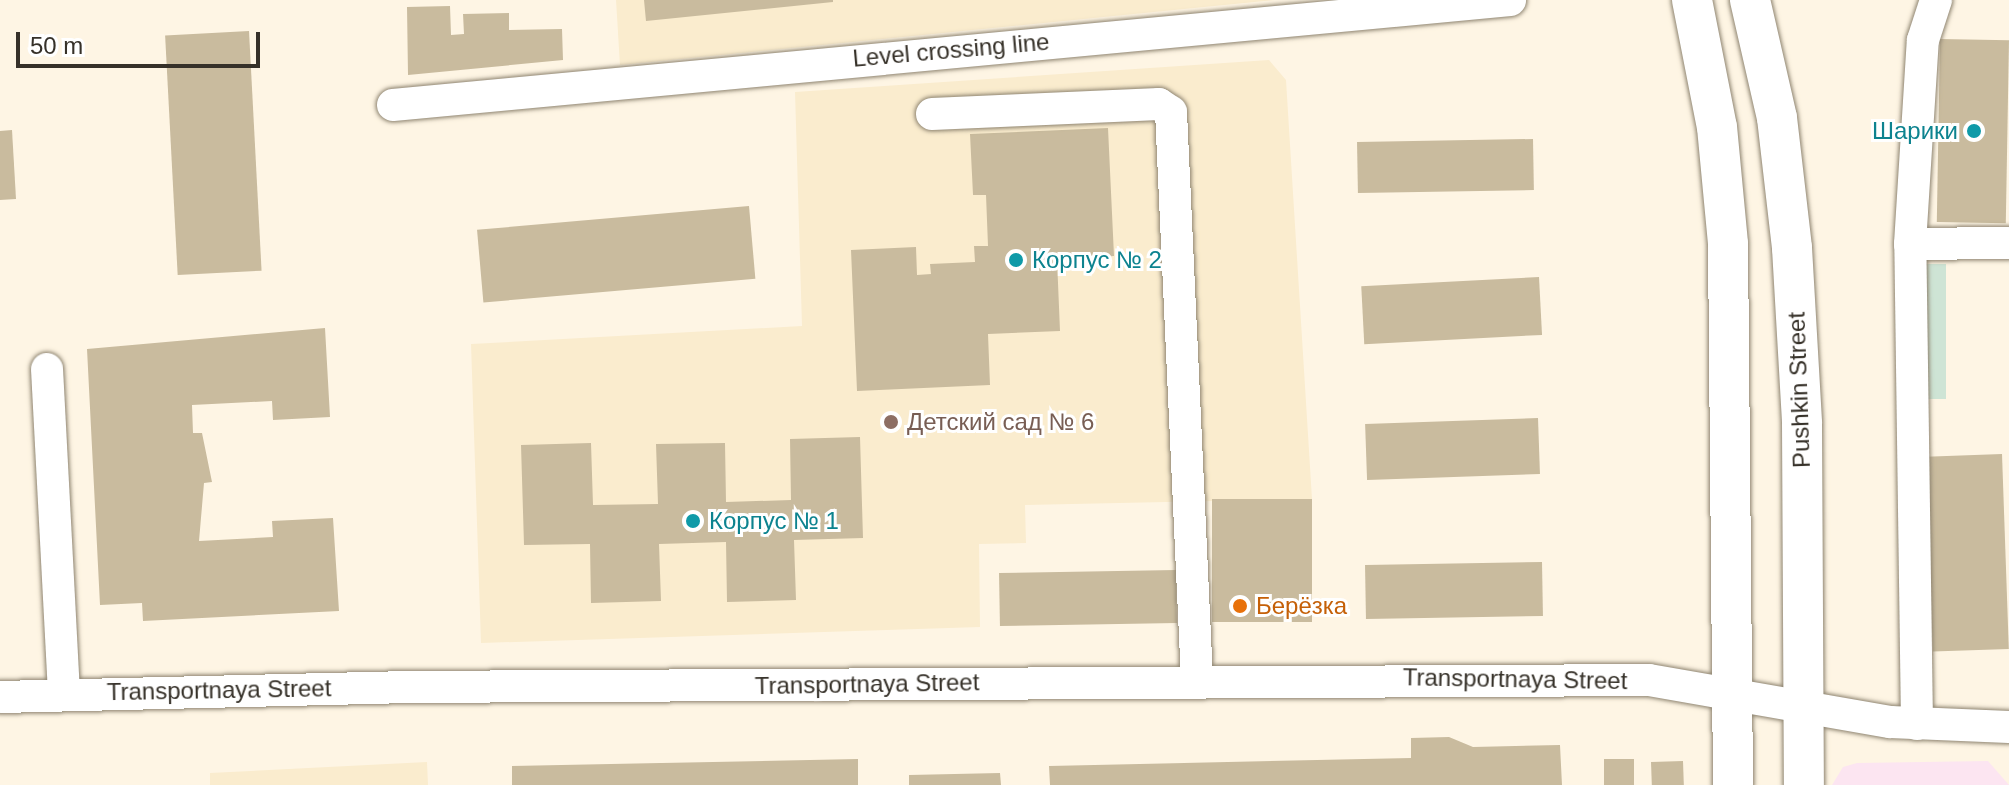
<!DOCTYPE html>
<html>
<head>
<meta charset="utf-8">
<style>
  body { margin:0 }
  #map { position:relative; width:2009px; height:785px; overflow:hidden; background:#fef5e4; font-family:Helvetica,sans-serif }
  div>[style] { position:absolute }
  .commercial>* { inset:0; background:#fce5f1 }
  .built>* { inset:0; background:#faecce }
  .green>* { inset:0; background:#cee4d5; transform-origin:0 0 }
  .building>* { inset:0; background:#c9bb9e; transform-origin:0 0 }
  .roads { filter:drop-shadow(0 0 2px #8f8571) drop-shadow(0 0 2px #8f8571) }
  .minor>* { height:32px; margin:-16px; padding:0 16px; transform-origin:16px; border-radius:16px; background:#fff }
  .major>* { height:40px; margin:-20px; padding:0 20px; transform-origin:20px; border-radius:20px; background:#fff }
  .dots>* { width:22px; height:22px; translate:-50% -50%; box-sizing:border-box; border:4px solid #fff; border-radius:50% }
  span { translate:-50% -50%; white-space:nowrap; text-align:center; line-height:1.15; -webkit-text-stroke:6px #fff; paint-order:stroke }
  .street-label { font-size:24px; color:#363129 }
  .culture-label { font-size:24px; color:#0d838f }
  .right { translate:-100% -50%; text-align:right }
  .left { translate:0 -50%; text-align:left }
  .education-label { font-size:24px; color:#785e54 }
  .food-label { font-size:24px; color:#c56008 }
  .scale { position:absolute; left:16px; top:32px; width:244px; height:36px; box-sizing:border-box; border:4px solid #363129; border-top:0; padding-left:10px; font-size:24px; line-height:28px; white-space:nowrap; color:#363129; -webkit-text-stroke:6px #fff; paint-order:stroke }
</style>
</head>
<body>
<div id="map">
  <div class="commercial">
    <i style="clip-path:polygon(1988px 761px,2009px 785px,1832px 785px,1843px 767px,1857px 763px)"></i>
  </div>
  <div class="built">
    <i style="clip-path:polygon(616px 0,1274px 0,620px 65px)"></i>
    <i style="clip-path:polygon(1269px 60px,1286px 80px,1312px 499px,1025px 505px,1026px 543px,979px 544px,980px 627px,481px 643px,471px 344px,802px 326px,795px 92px)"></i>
    <i style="clip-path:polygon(427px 762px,428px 785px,210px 785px,210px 773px)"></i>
  </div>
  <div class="green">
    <i style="left:1924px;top:264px;width:22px;height:135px"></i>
  </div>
  <div class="building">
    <i style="clip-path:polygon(644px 0,833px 0,833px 2px,646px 21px)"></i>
    <i style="clip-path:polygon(450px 6px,451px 35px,464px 34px,463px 14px,509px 13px,509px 30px,562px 29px,563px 60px,408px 75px,407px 7px)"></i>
    <i style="left:249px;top:31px;width:240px;height:84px;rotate:87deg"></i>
    <i style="left:1940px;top:39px;width:69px;height:183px;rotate:1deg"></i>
    <i style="clip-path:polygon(1108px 128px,1114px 256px,1057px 259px,1060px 331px,988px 334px,990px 385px,857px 391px,851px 250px,916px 247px,917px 275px,931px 274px,930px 264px,975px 262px,974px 246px,988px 246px,986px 195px,973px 195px,970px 134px)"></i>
    <i style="clip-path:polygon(12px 130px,16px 199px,0 200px,0 131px)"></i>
    <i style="left:1533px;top:139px;width:51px;height:176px;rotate:89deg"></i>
    <i style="left:749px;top:206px;width:73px;height:273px;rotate:85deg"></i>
    <i style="left:1539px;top:277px;width:58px;height:178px;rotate:87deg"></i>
    <i style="clip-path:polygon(325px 328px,330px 417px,273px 420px,272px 401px,192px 405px,193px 433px,202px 433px,212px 482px,204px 483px,199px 541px,273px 537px,272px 521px,333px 518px,339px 611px,143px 621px,142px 603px,100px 605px,87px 349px)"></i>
    <i style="left:1538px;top:418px;width:56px;height:173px;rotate:88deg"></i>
    <i style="clip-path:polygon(860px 437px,863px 538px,794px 540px,796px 600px,727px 602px,726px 542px,659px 544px,661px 601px,591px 603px,590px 544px,524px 545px,521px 445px,591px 443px,593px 505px,658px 504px,656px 444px,725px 443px,726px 502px,791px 500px,790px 439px)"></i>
    <i style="left:2002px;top:454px;width:195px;height:76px;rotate:88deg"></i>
    <i style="left:1312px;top:499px;width:123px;height:100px;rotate:90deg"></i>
    <i style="left:1542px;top:562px;width:54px;height:177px;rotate:89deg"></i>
    <i style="left:1176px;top:570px;width:53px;height:177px;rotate:89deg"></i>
    <i style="clip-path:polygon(1449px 737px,1473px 747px,1560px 745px,1562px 785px,1050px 785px,1049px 766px,1411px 758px,1411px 738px)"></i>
    <i style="clip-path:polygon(858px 759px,858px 785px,512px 785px,512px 766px)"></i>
    <i style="left:1604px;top:759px;width:30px;height:26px"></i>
    <i style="left:1683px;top:761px;width:24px;height:32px;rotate:88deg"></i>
    <i style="clip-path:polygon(1000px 773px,1001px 785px,909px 785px,909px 775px)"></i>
  </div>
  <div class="roads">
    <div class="minor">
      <i style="left:393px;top:105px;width:1122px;rotate:-5.37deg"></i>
      <i style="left:932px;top:114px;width:227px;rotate:-2.5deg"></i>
      <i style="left:1159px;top:104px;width:14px;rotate:34deg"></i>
      <i style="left:1171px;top:112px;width:569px;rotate:87.38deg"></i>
      <i style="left:1910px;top:244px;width:99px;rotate:-0.6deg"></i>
      <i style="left:47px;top:369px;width:325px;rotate:87deg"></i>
      <i style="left:0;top:697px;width:402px;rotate:-1.4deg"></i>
      <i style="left:402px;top:687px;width:1247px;rotate:-0.32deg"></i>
      <i style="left:1649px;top:680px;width:245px;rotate:9.9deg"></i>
      <i style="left:1890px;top:722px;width:119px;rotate:2.4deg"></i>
      <i style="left:1917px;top:724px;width:480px;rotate:-90.8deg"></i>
      <i style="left:1910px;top:244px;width:204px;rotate:-86.4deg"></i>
      <i style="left:1923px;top:40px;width:42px;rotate:-72deg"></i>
    </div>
    <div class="major">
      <i style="left:1692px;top:0;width:129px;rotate:78.9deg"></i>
      <i style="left:1717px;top:127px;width:118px;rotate:84.6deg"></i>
      <i style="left:1728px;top:244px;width:541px;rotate:89.47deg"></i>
      <i style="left:1750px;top:0;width:121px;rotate:77.1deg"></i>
      <i style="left:1777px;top:118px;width:131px;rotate:83.4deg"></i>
      <i style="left:1792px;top:248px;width:176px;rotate:86.7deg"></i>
      <i style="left:1802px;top:424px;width:361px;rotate:89.7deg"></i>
    </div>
  </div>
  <div class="dots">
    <i style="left:1974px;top:131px;background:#0f9aa8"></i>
    <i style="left:1016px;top:260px;background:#0f9aa8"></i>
    <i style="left:891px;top:422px;background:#8d6e63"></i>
    <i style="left:693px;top:521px;background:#0f9aa8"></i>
    <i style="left:1240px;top:606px;background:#e8710a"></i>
  </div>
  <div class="street-label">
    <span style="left:951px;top:50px;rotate:-5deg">Level crossing line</span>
    <span style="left:1799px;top:390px;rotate:-92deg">Pushkin Street</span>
    <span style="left:1515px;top:679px;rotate:1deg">Transportnaya Street</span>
    <span style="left:867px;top:684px;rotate:-1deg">Transportnaya Street</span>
    <span style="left:219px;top:690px;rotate:-1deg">Transportnaya Street</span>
  </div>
  <div class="culture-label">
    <span class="right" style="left:1958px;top:131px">Шарики</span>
    <span class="left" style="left:1032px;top:260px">Корпус № 2</span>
    <span class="left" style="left:709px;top:521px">Корпус № 1</span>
  </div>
  <div class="education-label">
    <span class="left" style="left:907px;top:422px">Детский сад № 6</span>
  </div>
  <div class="food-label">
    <span class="left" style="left:1256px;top:606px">Берёзка</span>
  </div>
  <div class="scale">50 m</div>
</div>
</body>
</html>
